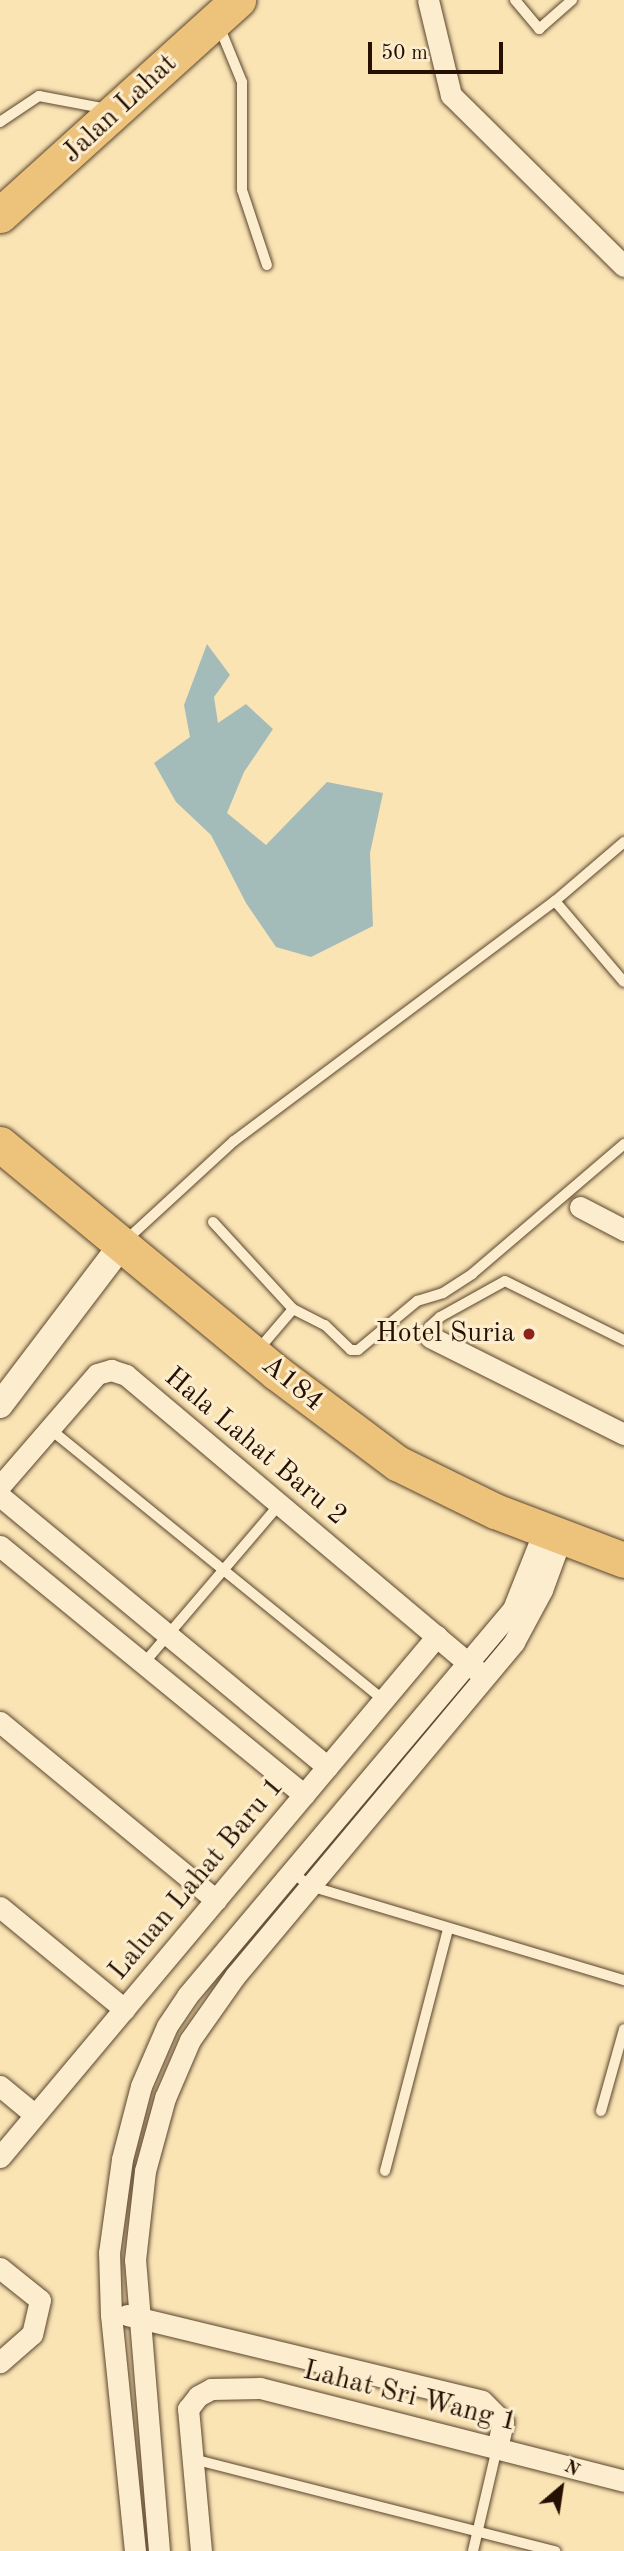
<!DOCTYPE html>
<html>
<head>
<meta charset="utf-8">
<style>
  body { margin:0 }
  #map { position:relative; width:624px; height:2551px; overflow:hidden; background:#fae4b4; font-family:"Old Standard TT",serif }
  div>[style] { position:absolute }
  .water>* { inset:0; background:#a4bcb9 }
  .roads { filter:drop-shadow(0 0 2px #5b452e) drop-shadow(0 0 2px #5b452e) }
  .service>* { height:10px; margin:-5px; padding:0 5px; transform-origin:5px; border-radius:5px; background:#fcedce }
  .minor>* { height:21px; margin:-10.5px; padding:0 10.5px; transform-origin:10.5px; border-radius:10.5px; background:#fcedce }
  .tertiary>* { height:26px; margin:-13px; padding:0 13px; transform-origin:13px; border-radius:13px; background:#fcedce }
  .primary>* { height:35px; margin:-17.5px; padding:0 17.5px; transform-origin:17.5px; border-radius:17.5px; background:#edc27a }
  .dots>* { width:19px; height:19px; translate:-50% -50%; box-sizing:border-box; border:4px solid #fcedce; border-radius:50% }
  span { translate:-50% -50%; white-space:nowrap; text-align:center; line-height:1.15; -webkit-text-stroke:6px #fcedce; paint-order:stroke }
  .street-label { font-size:28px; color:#261001 }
  .poi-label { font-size:28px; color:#261001 }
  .right { translate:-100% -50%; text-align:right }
  .north { position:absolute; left:526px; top:2453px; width:70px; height:70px; -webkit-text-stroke:5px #fcedce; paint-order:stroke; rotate:29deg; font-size:19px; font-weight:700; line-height:28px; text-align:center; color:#261001 }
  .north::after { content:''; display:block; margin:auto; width:24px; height:32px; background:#261001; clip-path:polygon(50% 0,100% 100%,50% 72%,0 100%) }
  .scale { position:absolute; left:368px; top:42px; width:135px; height:32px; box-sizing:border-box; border:4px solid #261001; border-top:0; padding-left:9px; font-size:21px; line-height:24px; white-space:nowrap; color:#261001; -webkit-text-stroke:5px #fcedce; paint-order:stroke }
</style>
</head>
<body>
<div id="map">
  <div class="water">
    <i style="clip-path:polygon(207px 644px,230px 675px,214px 697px,218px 723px,246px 704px,273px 729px,244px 772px,227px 813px,266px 845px,327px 782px,383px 793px,370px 853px,373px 926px,311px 957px,276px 947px,246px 903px,211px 835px,176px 802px,154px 763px,190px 737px,184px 705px)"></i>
  </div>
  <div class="roads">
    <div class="service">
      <i style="left:515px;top:0;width:38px;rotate:50deg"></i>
      <i style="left:539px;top:29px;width:44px;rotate:-41.3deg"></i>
      <i style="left:219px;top:26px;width:61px;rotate:67.7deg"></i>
      <i style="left:242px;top:82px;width:108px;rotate:90deg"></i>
      <i style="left:242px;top:190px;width:79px;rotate:71.6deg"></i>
      <i style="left:0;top:122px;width:47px;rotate:-33.7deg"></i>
      <i style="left:39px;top:96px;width:69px;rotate:10.8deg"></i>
      <i style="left:555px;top:901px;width:106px;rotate:49.6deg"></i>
      <i style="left:213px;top:1222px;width:118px;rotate:47.4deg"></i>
      <i style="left:293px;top:1309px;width:36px;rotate:27deg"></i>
      <i style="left:325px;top:1325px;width:36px;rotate:44deg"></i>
      <i style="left:351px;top:1350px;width:7px"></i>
      <i style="left:358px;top:1350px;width:77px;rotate:-39.7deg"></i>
      <i style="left:417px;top:1301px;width:27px;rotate:-17deg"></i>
      <i style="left:443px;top:1293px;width:35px;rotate:-33deg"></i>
      <i style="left:472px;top:1274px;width:200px;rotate:-40.5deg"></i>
      <i style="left:124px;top:1242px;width:149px;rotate:-42.6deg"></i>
      <i style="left:234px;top:1141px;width:401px;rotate:-36.8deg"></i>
      <i style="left:555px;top:901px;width:91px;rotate:-40.5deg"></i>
      <i style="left:430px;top:1337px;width:10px;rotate:-96deg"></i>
      <i style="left:429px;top:1327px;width:15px;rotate:-42deg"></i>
      <i style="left:440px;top:1317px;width:74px;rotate:-29deg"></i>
      <i style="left:505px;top:1281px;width:133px;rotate:26.4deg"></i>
      <i style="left:258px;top:1350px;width:54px;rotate:-49.5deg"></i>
      <i style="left:50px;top:1429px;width:430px;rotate:39.1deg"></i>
      <i style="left:144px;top:1663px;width:209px;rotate:-49.5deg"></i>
      <i style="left:289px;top:1870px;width:26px;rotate:37deg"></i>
      <i style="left:310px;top:1886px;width:328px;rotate:16.7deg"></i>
      <i style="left:601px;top:2111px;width:85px;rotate:-74.3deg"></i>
      <i style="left:385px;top:2171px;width:249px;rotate:-75.4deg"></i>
      <i style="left:193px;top:2459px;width:374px;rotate:14.3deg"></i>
      <i style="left:473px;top:2551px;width:106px;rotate:-76.9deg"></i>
    </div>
    <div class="minor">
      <i style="left:428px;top:0;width:98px;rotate:76.4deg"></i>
      <i style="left:451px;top:95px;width:243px;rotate:44.7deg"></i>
      <i style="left:580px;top:1207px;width:50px;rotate:27.6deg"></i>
      <i style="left:430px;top:1337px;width:217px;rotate:26.6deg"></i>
      <i style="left:0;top:1486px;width:148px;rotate:-49.1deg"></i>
      <i style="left:97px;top:1374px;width:15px;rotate:-16deg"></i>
      <i style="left:111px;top:1370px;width:16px;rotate:18deg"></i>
      <i style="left:126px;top:1375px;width:459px;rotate:40.1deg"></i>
      <i style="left:0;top:1496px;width:425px;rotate:39.6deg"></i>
      <i style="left:0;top:1546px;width:393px;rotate:39.3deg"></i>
      <i style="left:0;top:1722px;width:280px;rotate:39.5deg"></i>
      <i style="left:0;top:1907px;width:161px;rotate:39.4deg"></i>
      <i style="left:0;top:2086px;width:45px;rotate:39.6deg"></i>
      <i style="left:0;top:2157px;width:680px;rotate:-50.01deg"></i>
      <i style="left:0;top:2268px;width:51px;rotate:38.7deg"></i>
      <i style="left:40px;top:2300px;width:35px;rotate:103deg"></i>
      <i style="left:32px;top:2334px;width:43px;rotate:138.8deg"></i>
      <i style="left:127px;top:2315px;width:365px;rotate:13.6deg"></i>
      <i style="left:482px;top:2401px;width:30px;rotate:45deg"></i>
      <i style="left:503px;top:2422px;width:27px;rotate:103deg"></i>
      <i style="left:135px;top:2551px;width:237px;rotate:-95.8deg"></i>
      <i style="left:111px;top:2315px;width:62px;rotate:-91.8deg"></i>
      <i style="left:109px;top:2253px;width:95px;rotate:-82.1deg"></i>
      <i style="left:122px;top:2159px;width:75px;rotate:-75.4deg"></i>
      <i style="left:141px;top:2086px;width:65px;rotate:-66.6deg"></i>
      <i style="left:167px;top:2026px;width:36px;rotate:-56deg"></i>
      <i style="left:187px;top:1996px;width:506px;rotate:-49.89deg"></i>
      <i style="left:513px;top:1609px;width:84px;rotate:-68.3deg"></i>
      <i style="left:159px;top:2551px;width:292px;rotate:-94.7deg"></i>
      <i style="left:135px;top:2260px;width:90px;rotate:-83.6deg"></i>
      <i style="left:145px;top:2171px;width:76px;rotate:-74.7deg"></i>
      <i style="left:165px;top:2098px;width:63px;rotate:-66.7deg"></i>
      <i style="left:190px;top:2040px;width:78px;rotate:-54.9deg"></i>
      <i style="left:235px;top:1976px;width:435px;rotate:-50.1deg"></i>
      <i style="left:514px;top:1642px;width:59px;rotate:-61.7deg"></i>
      <i style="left:542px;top:1590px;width:55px;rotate:-69.9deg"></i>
      <i style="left:201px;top:2551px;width:143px;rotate:-95.2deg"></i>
      <i style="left:188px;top:2409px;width:16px;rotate:-52deg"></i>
      <i style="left:198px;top:2396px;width:15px;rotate:-28deg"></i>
      <i style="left:211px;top:2389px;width:49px;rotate:-1.2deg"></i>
      <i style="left:260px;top:2388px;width:376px;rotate:14.3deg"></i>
    </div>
    <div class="tertiary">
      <i style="left:0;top:1405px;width:202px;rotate:-52.8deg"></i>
    </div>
    <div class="primary">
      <i style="left:0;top:215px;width:321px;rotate:-42.1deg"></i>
      <i style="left:0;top:1144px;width:359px;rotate:39.6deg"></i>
      <i style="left:277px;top:1373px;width:150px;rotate:36.9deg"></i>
      <i style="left:397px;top:1463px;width:109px;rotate:26.1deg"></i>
      <i style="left:495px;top:1511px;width:138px;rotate:20.8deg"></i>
    </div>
  </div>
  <div class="dots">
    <i style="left:529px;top:1334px;background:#8f2418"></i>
  </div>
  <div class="street-label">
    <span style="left:120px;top:109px;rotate:-43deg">Jalan Lahat</span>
    <span style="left:292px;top:1384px;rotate:39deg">A184</span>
    <span style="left:255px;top:1447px;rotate:40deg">Hala Lahat Baru 2</span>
    <span style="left:197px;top:1879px;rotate:-50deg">Laluan Lahat Baru 1</span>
    <span style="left:410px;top:2397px;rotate:14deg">Lahat Sri Wang 1</span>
  </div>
  <div class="poi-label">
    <span class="right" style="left:515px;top:1334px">Hotel Suria</span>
  </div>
  <div class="north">N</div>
  <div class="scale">50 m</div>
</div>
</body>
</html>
